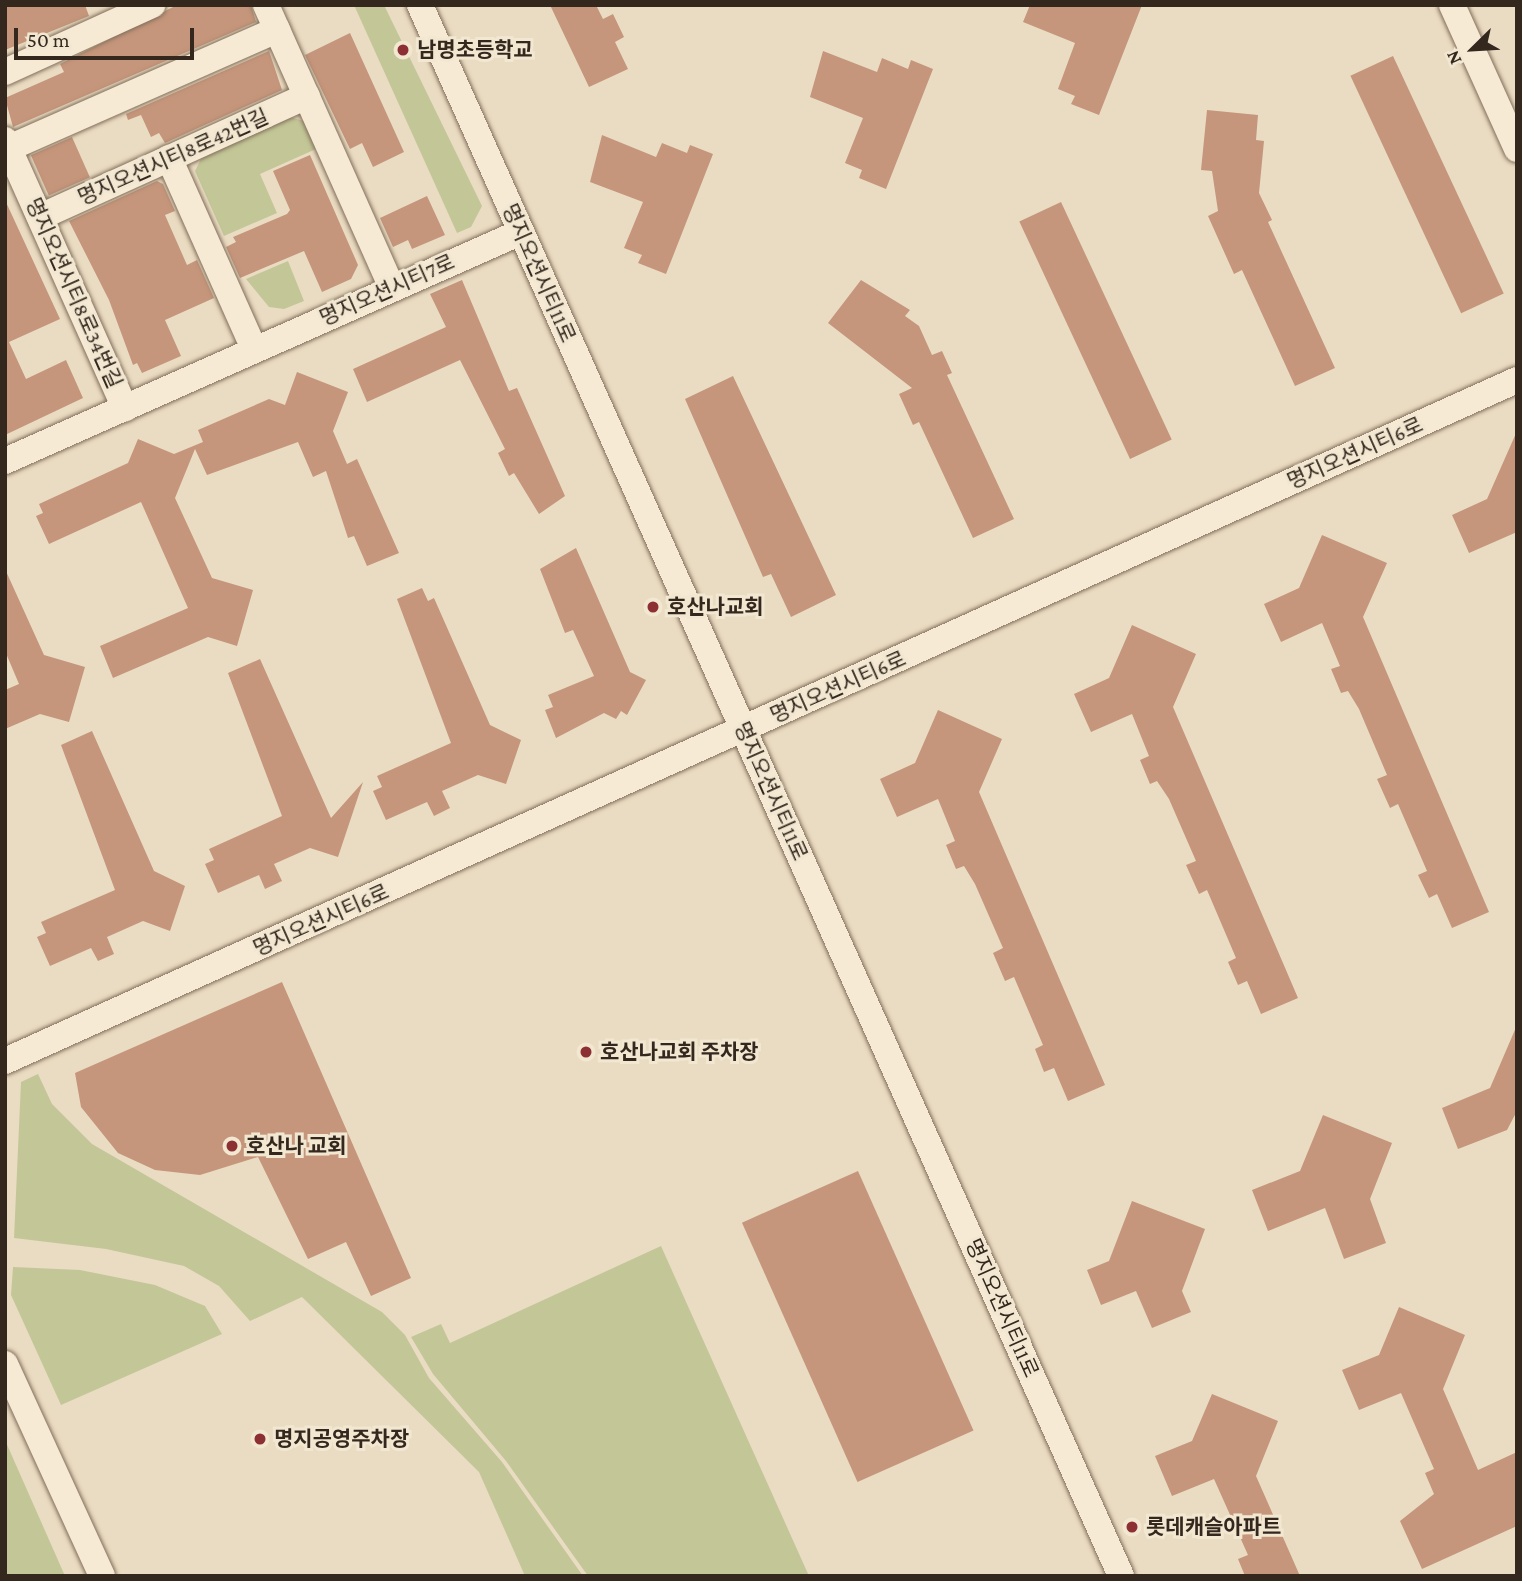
<!DOCTYPE html>
<html>
<head>
<meta charset="utf-8">
<style>
  body { margin:0 }
  #map { position:relative; width:1522px; height:1581px; overflow:hidden; background:#eadcc2; font-family:"Crimson Pro","Noto Sans KR",serif }
  div>[style] { position:absolute }
  .green>* { inset:0; background:#c3c797 }
  .building>* { inset:0; background:#c5967b; transform-origin:0 0 }
  .roads { filter:drop-shadow(0 0 2px #826e5b) drop-shadow(0 0 2px #826e5b) }
  .minor>* { height:26px; margin:-13px; padding:0 13px; transform-origin:13px; border-radius:13px; background:#f6ead4 }
  .dots>* { width:19px; height:19px; translate:-50% -50%; box-sizing:border-box; border:4px solid #f2e7d1; border-radius:50% }
  span { translate:-50% -50%; white-space:nowrap; text-align:center; line-height:1.15; -webkit-text-stroke:6px #f2e7d1; paint-order:stroke }
  .poi-label { font-size:21px; color:#33271e; font-weight:700 }
  .left { translate:0 -50%; text-align:left }
  .street-label { font-size:21px; color:#33271e }
  .frame { position:absolute; inset:0; border:7px solid #33271e; pointer-events:none }
  .north { position:absolute; left:1438px; top:14px; width:70px; height:70px; -webkit-text-stroke:5px #f2e7d1; paint-order:stroke; rotate:246deg; font-size:19px; font-weight:700; line-height:28px; text-align:center; color:#33271e }
  .north::after { content:''; display:block; margin:auto; width:24px; height:32px; background:#33271e; clip-path:polygon(50% 0,100% 100%,50% 72%,0 100%) }
  .scale { position:absolute; left:14px; top:28px; width:180px; height:32px; box-sizing:border-box; border:4px solid #33271e; border-top:0; padding-left:9px; font-size:21px; line-height:24px; white-space:nowrap; color:#33271e; -webkit-text-stroke:5px #f2e7d1; paint-order:stroke }
</style>
</head>
<body>
<div id="map">
  <div class="green">
    <i style="clip-path:polygon(354px 5px,384px 5px,482px 206px,471px 227px,457px 233px)"></i>
    <i style="clip-path:polygon(283px 115px,304px 121px,316px 149px,260px 174px,277px 213px,224px 236px,195px 171px,205px 151px)"></i>
    <i style="clip-path:polygon(288px 261px,304px 301px,284px 309px,269px 307px,246px 279px)"></i>
    <i style="clip-path:polygon(38px 1074px,52px 1104px,92px 1144px,382px 1312px,405px 1335px,429px 1378px,502px 1462px,583px 1576px,525px 1576px,479px 1472px,302px 1297px,250px 1321px,219px 1286px,184px 1266px,106px 1249px,14px 1238px,21px 1082px)"></i>
    <i style="clip-path:polygon(661px 1246px,809px 1576px,588px 1576px,506px 1461px,433px 1374px,411px 1337px,441px 1324px,450px 1343px)"></i>
    <i style="clip-path:polygon(13px 1267px,80px 1270px,155px 1285px,205px 1306px,222px 1334px,61px 1405px,11px 1295px)"></i>
    <i style="clip-path:polygon(5px 1440px,65px 1576px,5px 1576px)"></i>
  </div>
  <div class="building">
    <i style="clip-path:polygon(5px 5px,85px 5px,89px 16px,5px 50px)"></i>
    <i style="clip-path:polygon(177px 5px,251px 5px,256px 22px,13px 127px,5px 98px,64px 72px,60px 64px)"></i>
    <i style="clip-path:polygon(550px 5px,596px 5px,603px 19px,613px 14px,624px 37px,615px 42px,628px 69px,589px 87px)"></i>
    <i style="clip-path:polygon(1030px 5px,1142px 5px,1099px 115px,1071px 104px,1075px 96px,1058px 89px,1075px 43px,1023px 22px)"></i>
    <i style="clip-path:polygon(350px 33px,404px 152px,373px 167px,362px 143px,350px 149px,305px 55px)"></i>
    <i style="clip-path:polygon(269px 51px,282px 90px,165px 143px,159px 133px,151px 137px,141px 115px,128px 120px,126px 114px)"></i>
    <i style="clip-path:polygon(823px 51px,877px 72px,882px 58px,908px 69px,911px 60px,933px 69px,886px 189px,859px 178px,862px 170px,845px 163px,863px 118px,810px 97px)"></i>
    <i style="left:1393px;top:56px;width:262px;height:47px;rotate:65deg"></i>
    <i style="clip-path:polygon(1207px 110px,1258px 115px,1256px 140px,1264px 141px,1259px 193px,1272px 220px,1268px 222px,1335px 368px,1295px 386px,1242px 270px,1234px 274px,1208px 216px,1218px 211px,1212px 171px,1201px 170px)"></i>
    <i style="clip-path:polygon(602px 135px,656px 157px,662px 143px,687px 153px,690px 145px,713px 154px,666px 274px,638px 263px,642px 255px,624px 248px,643px 202px,590px 182px)"></i>
    <i style="left:72px;top:137px;width:44px;height:45px;rotate:66deg"></i>
    <i style="clip-path:polygon(310px 155px,358px 265px,351px 279px,322px 292px,304px 251px,240px 278px,226px 247px,236px 242px,233px 237px,287px 214px,290px 210px,273px 171px)"></i>
    <i style="clip-path:polygon(157px 181px,163px 184px,175px 211px,165px 215px,187px 265px,197px 260px,214px 298px,165px 320px,181px 356px,142px 373px,137px 363px,133px 365px,109px 300px,69px 221px)"></i>
    <i style="clip-path:polygon(427px 196px,445px 235px,412px 249px,408px 240px,393px 247px,380px 218px)"></i>
    <i style="clip-path:polygon(5px 200px,60px 319px,9px 342px,26px 379px,66px 360px,83px 398px,5px 435px)"></i>
    <i style="left:1061px;top:202px;width:262px;height:46px;rotate:65deg"></i>
    <i style="clip-path:polygon(462px 280px,509px 391px,517px 388px,565px 496px,539px 514px,514px 473px,509px 476px,498px 453px,505px 449px,460px 360px,367px 402px,353px 369px,446px 327px,430px 294px)"></i>
    <i style="clip-path:polygon(861px 280px,910px 310px,905px 316px,919px 326px,932px 355px,942px 351px,952px 373px,947px 375px,1014px 519px,973px 538px,919px 422px,913px 425px,899px 394px,912px 388px,828px 323px)"></i>
    <i style="clip-path:polygon(297px 372px,348px 392px,333px 431px,347px 464px,357px 459px,399px 553px,367px 566px,354px 536px,348px 538px,326px 471px,313px 477px,298px 442px,207px 475px,195px 449px,175px 498px,212px 578px,253px 590px,237px 646px,208px 637px,113px 678px,100px 646px,188px 608px,164px 554px,141px 502px,49px 544px,36px 516px,43px 513px,39px 504px,128px 463px,138px 439px,174px 454px,203px 442px,198px 430px,269px 399px,285px 405px)"></i>
    <i style="clip-path:polygon(733px 376px,836px 595px,791px 617px,771px 574px,763px 577px,685px 399px)"></i>
    <i style="clip-path:polygon(1517px 431px,1517px 532px,1469px 553px,1452px 515px,1487px 499px)"></i>
    <i style="clip-path:polygon(1322px 535px,1387px 563px,1363px 617px,1489px 912px,1452px 928px,1437px 894px,1429px 898px,1418px 875px,1427px 871px,1398px 804px,1390px 808px,1377px 779px,1387px 775px,1359px 709px,1348px 691px,1341px 693px,1331px 669px,1340px 666px,1322px 623px,1281px 642px,1264px 604px,1299px 588px)"></i>
    <i style="clip-path:polygon(576px 548px,630px 672px,646px 680px,627px 715px,621px 711px,616px 719px,604px 713px,556px 738px,545px 710px,553px 707px,548px 695px,594px 676px,573px 630px,565px 633px,540px 569px)"></i>
    <i style="clip-path:polygon(5px 569px,44px 655px,85px 667px,69px 722px,40px 714px,5px 729px,5px 690px,19px 684px,5px 651px)"></i>
    <i style="clip-path:polygon(422px 588px,428px 601px,434px 598px,490px 725px,521px 740px,506px 784px,478px 775px,442px 791px,450px 808px,434px 816px,427px 802px,386px 820px,373px 791px,382px 787px,377px 776px,451px 743px,397px 599px)"></i>
    <i style="clip-path:polygon(1132px 625px,1196px 654px,1173px 707px,1298px 998px,1261px 1014px,1247px 981px,1238px 985px,1228px 962px,1236px 958px,1207px 890px,1199px 894px,1186px 865px,1196px 861px,1169px 799px,1157px 781px,1150px 784px,1140px 760px,1149px 756px,1132px 714px,1091px 732px,1074px 694px,1109px 678px)"></i>
    <i style="clip-path:polygon(260px 659px,331px 818px,363px 782px,338px 857px,310px 848px,274px 864px,282px 881px,265px 889px,259px 875px,218px 893px,205px 864px,214px 860px,209px 849px,282px 816px,228px 673px)"></i>
    <i style="clip-path:polygon(938px 710px,1002px 739px,979px 792px,1105px 1085px,1068px 1101px,1054px 1068px,1044px 1072px,1035px 1049px,1043px 1045px,1014px 977px,1005px 981px,993px 953px,1003px 948px,975px 884px,964px 866px,956px 869px,946px 845px,955px 841px,938px 799px,897px 817px,880px 779px,915px 763px)"></i>
    <i style="clip-path:polygon(92px 731px,154px 871px,185px 886px,170px 931px,143px 921px,107px 937px,114px 954px,98px 961px,91px 948px,50px 966px,37px 937px,46px 933px,41px 922px,115px 890px,61px 745px)"></i>
    <i style="clip-path:polygon(282px 982px,411px 1278px,371px 1296px,346px 1242px,308px 1259px,258px 1157px,200px 1175px,155px 1170px,118px 1153px,81px 1107px,75px 1073px)"></i>
    <i style="clip-path:polygon(1517px 1025px,1517px 1111px,1507px 1130px,1458px 1149px,1442px 1108px,1490px 1088px)"></i>
    <i style="clip-path:polygon(1323px 1115px,1392px 1143px,1370px 1199px,1386px 1243px,1344px 1259px,1325px 1208px,1268px 1231px,1252px 1190px,1300px 1171px)"></i>
    <i style="left:858px;top:1171px;width:284px;height:127px;rotate:66deg"></i>
    <i style="clip-path:polygon(1132px 1201px,1205px 1229px,1182px 1291px,1191px 1312px,1152px 1328px,1136px 1291px,1101px 1305px,1087px 1270px,1109px 1261px)"></i>
    <i style="clip-path:polygon(1399px 1307px,1465px 1335px,1443px 1389px,1478px 1470px,1517px 1452px,1517px 1526px,1422px 1569px,1400px 1521px,1434px 1494px,1425px 1473px,1434px 1469px,1401px 1393px,1359px 1410px,1342px 1370px,1379px 1355px)"></i>
    <i style="clip-path:polygon(1212px 1394px,1278px 1421px,1256px 1476px,1300px 1576px,1245px 1576px,1238px 1559px,1248px 1555px,1214px 1479px,1172px 1496px,1155px 1456px,1192px 1441px)"></i>
  </div>
  <div class="roads">
    <div class="minor">
      <i style="left:266px;top:5px;width:310px;rotate:66deg"></i>
      <i style="left:420px;top:5px;width:1720px;rotate:65.95deg"></i>
      <i style="left:1452px;top:5px;width:158px;rotate:65.7deg"></i>
      <i style="left:5px;top:72px;width:162px;rotate:-24.5deg"></i>
      <i style="left:5px;top:140px;width:294px;rotate:65.9deg"></i>
      <i style="left:9px;top:148px;width:293px;rotate:-23.8deg"></i>
      <i style="left:169px;top:158px;width:209px;rotate:66deg"></i>
      <i style="left:40px;top:217px;width:293px;rotate:-24.4deg"></i>
      <i style="left:5px;top:461px;width:565px;rotate:-23.93deg"></i>
      <i style="left:5px;top:1061px;width:1658px;rotate:-24.25deg"></i>
      <i style="left:5px;top:1364px;width:233px;rotate:65.4deg"></i>
    </div>
  </div>
  <div class="dots">
    <i style="left:403px;top:50px;background:#8c3034"></i>
    <i style="left:653px;top:607px;background:#8c3034"></i>
    <i style="left:586px;top:1052px;background:#8c3034"></i>
    <i style="left:232px;top:1146px;background:#8c3034"></i>
    <i style="left:260px;top:1439px;background:#8c3034"></i>
    <i style="left:1132px;top:1527px;background:#8c3034"></i>
  </div>
  <div class="poi-label">
    <span class="left" style="left:417px;top:50px">남명초등학교</span>
    <span class="left" style="left:667px;top:607px">호산나교회</span>
    <span class="left" style="left:600px;top:1052px">호산나교회 주차장</span>
    <span class="left" style="left:246px;top:1146px">호산나 교회</span>
    <span class="left" style="left:274px;top:1439px">명지공영주차장</span>
    <span class="left" style="left:1146px;top:1527px">롯데캐슬아파트</span>
  </div>
  <div class="street-label">
    <span style="left:173px;top:157px;rotate:-24deg">명지오션시티8로42번길</span>
    <span style="left:539px;top:273px;rotate:66deg">명지오션시티11로</span>
    <span style="left:387px;top:290px;rotate:-24deg">명지오션시티7로</span>
    <span style="left:74px;top:293px;rotate:66deg">명지오션시티8로34번길</span>
    <span style="left:1355px;top:453px;rotate:-24deg">명지오션시티6로</span>
    <span style="left:838px;top:687px;rotate:-24deg">명지오션시티6로</span>
    <span style="left:771px;top:791px;rotate:66deg">명지오션시티11로</span>
    <span style="left:321px;top:920px;rotate:-24deg">명지오션시티6로</span>
    <span style="left:1002px;top:1308px;rotate:66deg">명지오션시티11로</span>
  </div>
  <div class="frame"></div>
  <div class="north">N</div>
  <div class="scale">50 m</div>
</div>
</body>
</html>
